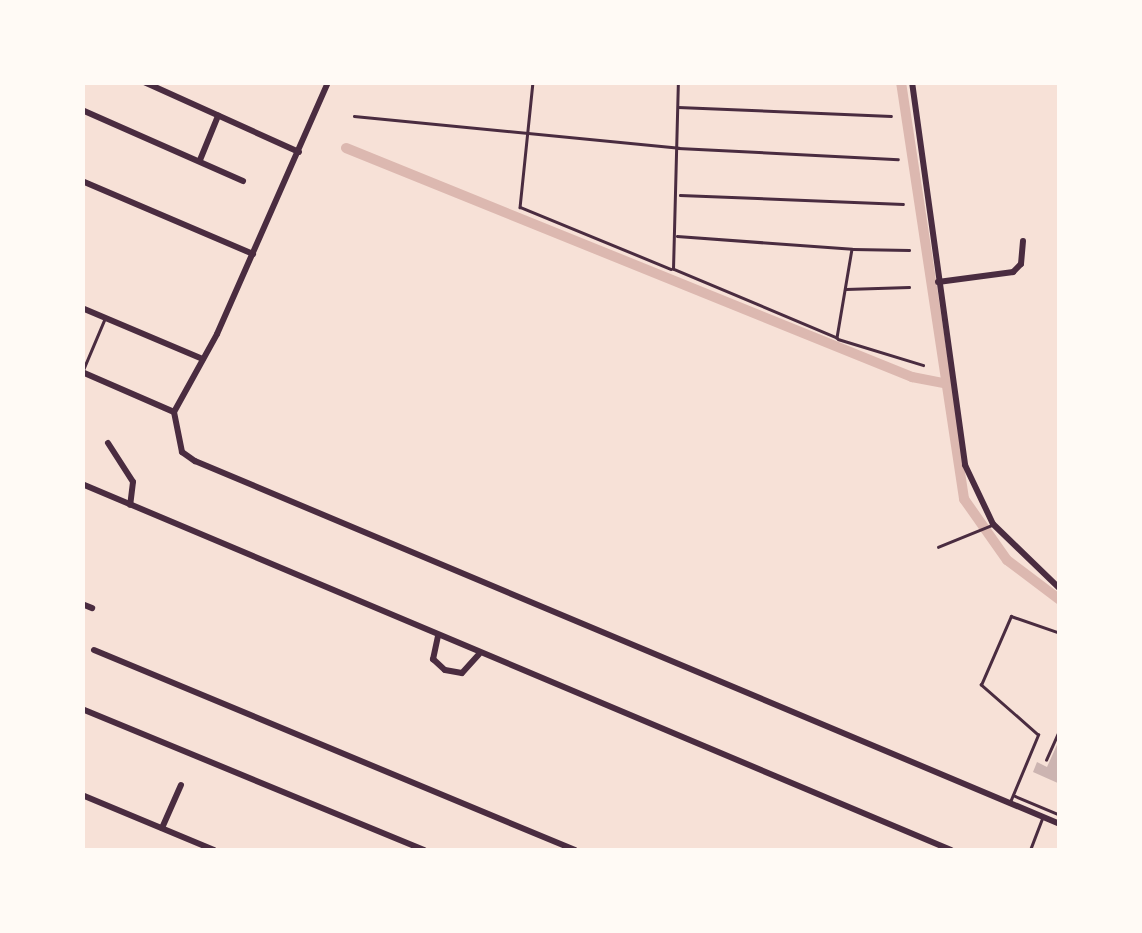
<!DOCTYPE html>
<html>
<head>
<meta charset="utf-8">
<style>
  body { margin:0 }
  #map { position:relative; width:1142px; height:933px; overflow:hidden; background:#f7e1d7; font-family:"Public Sans",sans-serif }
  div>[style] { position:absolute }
  .canal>* { height:10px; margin:-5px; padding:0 5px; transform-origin:5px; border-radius:5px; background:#dcb8b0 }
  .building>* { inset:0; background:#ccb4b1 }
  .path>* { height:2.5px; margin:-1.25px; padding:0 1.25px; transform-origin:1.25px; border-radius:1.25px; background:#4a2c40 }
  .service>* { height:2.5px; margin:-1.25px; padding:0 1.25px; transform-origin:1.25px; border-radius:1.25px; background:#4a2c40 }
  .minor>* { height:6px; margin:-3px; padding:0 3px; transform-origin:3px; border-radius:3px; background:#4a2c40 }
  span { translate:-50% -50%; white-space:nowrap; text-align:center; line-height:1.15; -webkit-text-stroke:10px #fffaf5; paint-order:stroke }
  .frame { position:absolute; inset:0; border:85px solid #fffaf5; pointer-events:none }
</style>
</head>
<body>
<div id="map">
  <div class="canal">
    <i style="left:901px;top:82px;width:422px;rotate:81.4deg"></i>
    <i style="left:964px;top:499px;width:75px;rotate:54.8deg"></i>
    <i style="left:1007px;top:560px;width:66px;rotate:37deg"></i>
    <i style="left:346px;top:148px;width:611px;rotate:22.03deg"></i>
    <i style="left:912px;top:377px;width:31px;rotate:11deg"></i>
  </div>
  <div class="building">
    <i style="clip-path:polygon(1060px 738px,1060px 784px,1033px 772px,1037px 762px,1047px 767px)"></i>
  </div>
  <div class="path">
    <i style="left:533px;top:82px;width:126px;rotate:95.9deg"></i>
    <i style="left:520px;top:207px;width:163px;rotate:22.3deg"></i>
    <i style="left:678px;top:107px;width:213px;rotate:2.4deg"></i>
    <i style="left:354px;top:116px;width:326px;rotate:5.6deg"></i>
    <i style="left:678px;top:148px;width:220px;rotate:2.9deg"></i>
    <i style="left:680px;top:195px;width:223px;rotate:2.3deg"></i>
    <i style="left:677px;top:236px;width:175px;rotate:4.2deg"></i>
    <i style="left:852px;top:249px;width:90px;rotate:99.6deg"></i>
    <i style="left:837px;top:338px;width:178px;rotate:-157.2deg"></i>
    <i style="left:673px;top:269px;width:187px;rotate:-88.5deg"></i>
    <i style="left:853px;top:249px;width:56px;rotate:1deg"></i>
    <i style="left:846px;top:289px;width:63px;rotate:-1.8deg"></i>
    <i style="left:838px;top:339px;width:89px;rotate:17deg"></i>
  </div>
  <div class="service">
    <i style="left:83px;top:370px;width:56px;rotate:-67.1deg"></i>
    <i style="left:938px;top:547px;width:58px;rotate:-22.2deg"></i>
    <i style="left:1046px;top:760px;width:34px;rotate:-66deg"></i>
    <i style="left:1015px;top:796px;width:49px;rotate:22.9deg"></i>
    <i style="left:1010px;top:802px;width:73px;rotate:-67.3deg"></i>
    <i style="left:1038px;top:735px;width:76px;rotate:-138.7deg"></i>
    <i style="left:981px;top:685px;width:75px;rotate:-66.5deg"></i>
    <i style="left:1011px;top:616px;width:52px;rotate:19.1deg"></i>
    <i style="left:1030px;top:850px;width:33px;rotate:-69deg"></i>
  </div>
  <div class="minor">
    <i style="left:144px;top:82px;width:170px;rotate:24.3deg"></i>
    <i style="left:912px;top:82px;width:387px;rotate:82.1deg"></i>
    <i style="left:965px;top:465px;width:65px;rotate:64.6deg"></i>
    <i style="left:993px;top:524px;width:93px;rotate:44.1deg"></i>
    <i style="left:82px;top:110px;width:176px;rotate:23.8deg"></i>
    <i style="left:200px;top:160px;width:48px;rotate:-67.8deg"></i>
    <i style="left:82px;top:181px;width:186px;rotate:23.1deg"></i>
    <i style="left:938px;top:282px;width:76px;rotate:-7.6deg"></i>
    <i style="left:1013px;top:272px;width:11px;rotate:-45deg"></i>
    <i style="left:1021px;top:264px;width:23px;rotate:-85deg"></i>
    <i style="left:82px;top:308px;width:131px;rotate:22.9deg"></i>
    <i style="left:82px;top:372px;width:100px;rotate:23.5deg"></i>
    <i style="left:174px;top:412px;width:41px;rotate:78.7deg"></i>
    <i style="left:182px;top:452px;width:16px;rotate:35deg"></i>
    <i style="left:195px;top:461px;width:938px;rotate:22.77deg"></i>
    <i style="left:174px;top:412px;width:89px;rotate:-61.1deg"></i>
    <i style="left:217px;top:334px;width:275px;rotate:-66.2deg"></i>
    <i style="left:108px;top:443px;width:46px;rotate:57.3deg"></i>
    <i style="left:133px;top:482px;width:23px;rotate:97deg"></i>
    <i style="left:82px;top:484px;width:943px;rotate:22.84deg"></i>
    <i style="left:82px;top:604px;width:11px;rotate:22deg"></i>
    <i style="left:438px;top:636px;width:24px;rotate:102deg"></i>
    <i style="left:433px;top:659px;width:16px;rotate:43deg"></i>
    <i style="left:445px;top:670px;width:17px;rotate:10deg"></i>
    <i style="left:462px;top:673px;width:25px;rotate:-48deg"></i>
    <i style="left:94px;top:650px;width:521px;rotate:22.58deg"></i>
    <i style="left:82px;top:709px;width:370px;rotate:22.4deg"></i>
    <i style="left:82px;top:795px;width:143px;rotate:22.6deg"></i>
    <i style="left:162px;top:828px;width:47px;rotate:-66.2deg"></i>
  </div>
  <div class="frame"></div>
</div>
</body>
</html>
